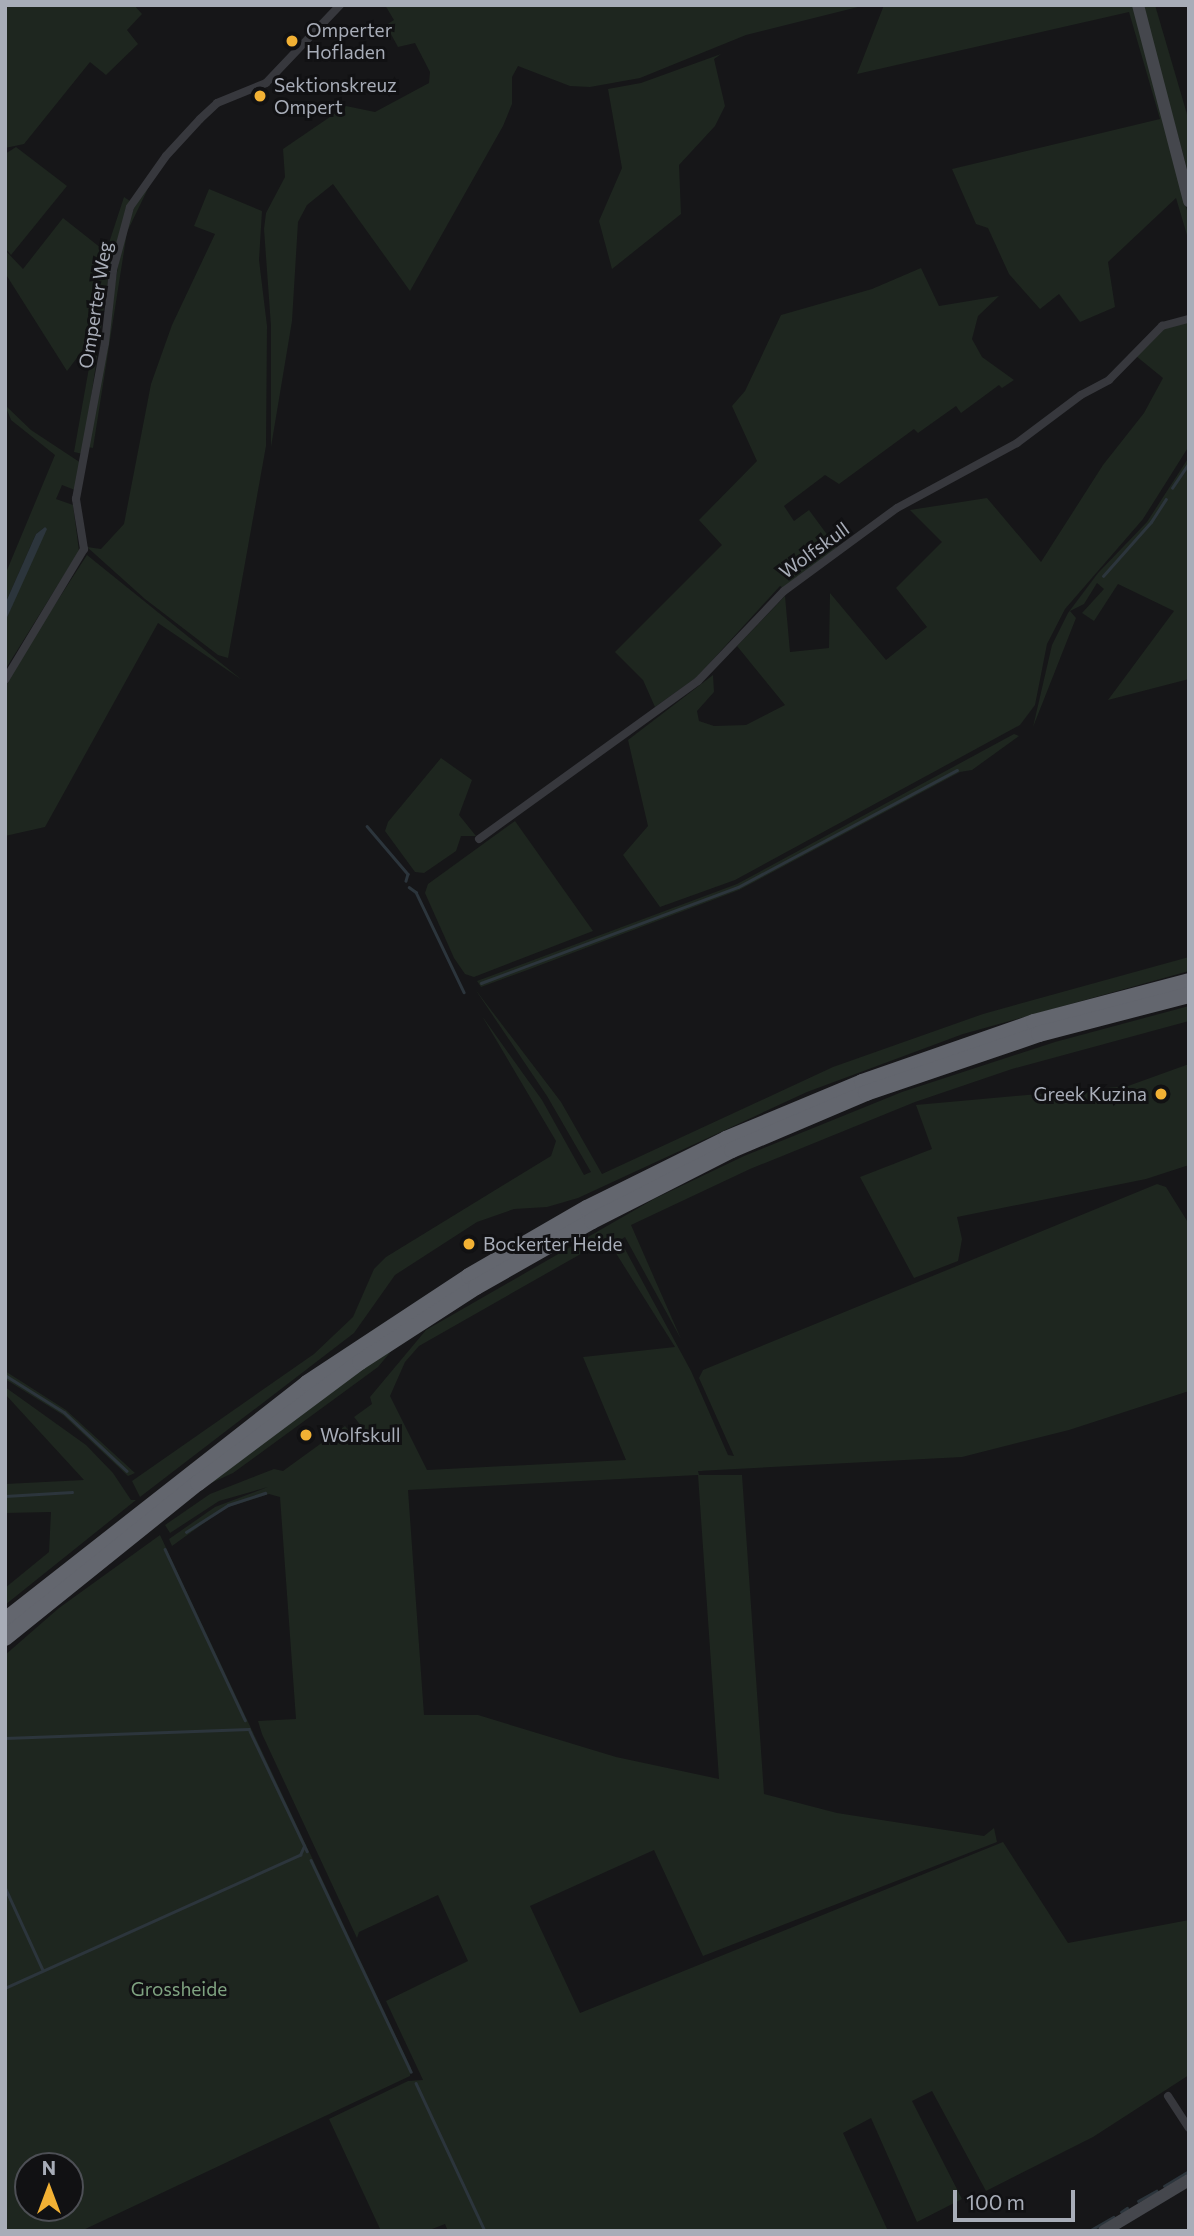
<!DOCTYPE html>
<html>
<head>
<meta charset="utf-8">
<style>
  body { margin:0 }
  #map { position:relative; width:1194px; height:2236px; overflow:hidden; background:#161618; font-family:Commissioner,sans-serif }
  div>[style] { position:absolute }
  .green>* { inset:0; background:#1e261f }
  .water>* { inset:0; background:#2c353c }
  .stream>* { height:2.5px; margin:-1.25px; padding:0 1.25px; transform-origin:1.25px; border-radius:1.25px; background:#2c353c }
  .street>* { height:8px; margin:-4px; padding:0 4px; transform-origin:4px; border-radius:4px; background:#37383d }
  .secondary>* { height:12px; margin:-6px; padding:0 6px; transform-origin:6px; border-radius:6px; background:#45474d }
  .highway>* { height:16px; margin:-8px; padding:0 8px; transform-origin:8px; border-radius:8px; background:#63666e }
  .dots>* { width:19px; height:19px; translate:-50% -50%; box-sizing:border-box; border:4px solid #111113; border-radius:50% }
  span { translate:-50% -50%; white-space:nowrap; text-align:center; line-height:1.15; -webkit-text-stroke:6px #111113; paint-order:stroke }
  .poi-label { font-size:19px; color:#a8adb8 }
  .left { translate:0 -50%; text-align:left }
  .right { translate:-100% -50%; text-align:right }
  .street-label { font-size:19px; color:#a8adb8 }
  .park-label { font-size:19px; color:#7fa381 }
  .frame { position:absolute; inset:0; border:7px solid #a8adb8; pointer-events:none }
  .north { position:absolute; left:14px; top:2152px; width:70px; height:70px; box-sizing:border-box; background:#111113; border:2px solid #4d4f55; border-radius:50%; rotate:0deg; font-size:19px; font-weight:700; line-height:28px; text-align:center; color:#a8adb8 }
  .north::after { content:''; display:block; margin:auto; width:24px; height:32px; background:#f2b134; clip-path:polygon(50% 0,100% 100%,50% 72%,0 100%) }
  .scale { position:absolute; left:953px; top:2190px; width:122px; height:32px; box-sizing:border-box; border:4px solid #a8adb8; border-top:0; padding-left:9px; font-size:21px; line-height:24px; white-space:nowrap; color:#a8adb8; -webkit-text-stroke:5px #111113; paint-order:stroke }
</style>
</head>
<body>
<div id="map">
  <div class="green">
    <i style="clip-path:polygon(5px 5px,134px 5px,142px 14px,127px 30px,138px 44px,106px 75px,90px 62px,24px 144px,5px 148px)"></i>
    <i style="clip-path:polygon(385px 5px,866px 5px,746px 35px,640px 78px,590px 87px,570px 86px,518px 66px,512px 77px,512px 104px,503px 126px,410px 291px,333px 184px,307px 205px,298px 222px,292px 321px,271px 447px,271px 326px,264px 229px,266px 213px,285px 177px,283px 149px,346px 106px,375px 112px,429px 83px,430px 72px,415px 43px,398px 47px,386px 25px,394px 20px)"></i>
    <i style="clip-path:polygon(884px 5px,1133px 5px,1189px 218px,1189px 242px,1176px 198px,1108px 262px,1115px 307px,1080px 322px,1059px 294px,1040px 309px,1009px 274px,988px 228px,976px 224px,952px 169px,1160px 119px,1129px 12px,857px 74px)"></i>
    <i style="clip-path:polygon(1142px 5px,1155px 5px,1189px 121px,1189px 176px)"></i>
    <i style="clip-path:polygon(721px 54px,714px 59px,725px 106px,715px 126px,679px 165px,681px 214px,612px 269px,599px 221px,622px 168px,608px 89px,641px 83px)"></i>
    <i style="clip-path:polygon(16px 147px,67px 186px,11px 255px,5px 248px,5px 154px)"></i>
    <i style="clip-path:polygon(155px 174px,127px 232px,93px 448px,88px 447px,123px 236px,136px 203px)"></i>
    <i style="clip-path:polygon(209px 189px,262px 211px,259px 260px,267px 326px,266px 446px,228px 658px,218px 655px,145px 599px,87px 547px,101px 549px,124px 524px,151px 384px,172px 325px,215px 234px,194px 226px)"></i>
    <i style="clip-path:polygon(124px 197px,130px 201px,110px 266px,83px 454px,74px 452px,95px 334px,67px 371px,5px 273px,5px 250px,23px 269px,63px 218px,106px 252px)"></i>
    <i style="clip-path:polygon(921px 268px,939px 306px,999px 296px,978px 316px,972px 339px,982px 357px,1014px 380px,1002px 388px,999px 385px,961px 413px,956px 406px,918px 433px,914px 429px,839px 484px,825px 475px,784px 506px,794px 521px,809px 510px,837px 548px,783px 588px,780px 586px,697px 677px,655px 707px,643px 680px,615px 652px,722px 545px,699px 520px,757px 461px,732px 406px,745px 391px,781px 315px,872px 289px)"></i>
    <i style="clip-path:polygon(1189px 322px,1189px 446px,1143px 519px,1065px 609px,1047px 644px,1035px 705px,1020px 725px,735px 880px,660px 907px,623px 855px,648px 826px,628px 740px,713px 675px,714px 692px,697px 711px,699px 721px,714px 726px,746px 725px,785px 705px,737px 646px,785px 596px,790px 652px,829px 648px,830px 593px,886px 660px,927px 627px,896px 588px,942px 542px,910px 510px,987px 498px,1041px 562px,1103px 465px,1144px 413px,1163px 378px,1136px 356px,1160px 330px)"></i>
    <i style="clip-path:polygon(5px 405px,31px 430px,81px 463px,75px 490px,62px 485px,56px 499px,73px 505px,79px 551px,5px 670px,5px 622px,45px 527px,36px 534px,5px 604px,5px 575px,55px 455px,11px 420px)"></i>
    <i style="clip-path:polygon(1189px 457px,1189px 679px,1108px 700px,1174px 611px,1118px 584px,1094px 621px,1082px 613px,1104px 589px,1097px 583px,1084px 604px,1070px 611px,1076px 618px,1033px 727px,1052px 645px,1068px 613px,1098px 573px,1147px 522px)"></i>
    <i style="clip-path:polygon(87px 555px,242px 680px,158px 623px,45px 827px,5px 836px,5px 688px,17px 663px)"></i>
    <i style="clip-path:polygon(1014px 734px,1019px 736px,972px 770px,960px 772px,739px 890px,530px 969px,481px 987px,477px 981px,737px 884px)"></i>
    <i style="clip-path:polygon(441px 758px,472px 780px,459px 815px,476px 836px,461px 836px,456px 851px,424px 873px,415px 872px,385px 831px,388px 822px)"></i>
    <i style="clip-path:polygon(515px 821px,593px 931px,474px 977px,465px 974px,454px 958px,425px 893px,428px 884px)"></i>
    <i style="clip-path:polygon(1189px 957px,1189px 971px,963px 1034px,807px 1092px,578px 1198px,547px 1207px,514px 1209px,477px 1222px,395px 1275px,354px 1333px,140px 1497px,132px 1481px,314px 1354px,353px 1317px,374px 1269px,386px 1257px,551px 1156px,556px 1141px,482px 1016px,542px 1100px,584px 1175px,591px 1172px,547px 1096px,475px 989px,561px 1102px,602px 1174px,833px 1067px,983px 1014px)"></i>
    <i style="clip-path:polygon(evenodd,1189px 1006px,1189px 1021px,1012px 1069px,915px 1102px,750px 1169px,631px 1225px,681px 1339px,625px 1237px,620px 1240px,691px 1371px,728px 1455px,734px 1456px,699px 1378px,703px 1370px,1157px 1184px,1166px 1187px,1189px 1224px,1189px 1391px,1069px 1430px,962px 1457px,698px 1471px,699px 1475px,742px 1475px,764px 1794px,837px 1813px,984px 1836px,994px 1828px,997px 1842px,703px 1956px,654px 1850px,530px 1906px,580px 2013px,1003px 1842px,1068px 1943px,1189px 1920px,1189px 2075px,1093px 2137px,986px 2191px,932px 2091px,912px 2101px,962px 2199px,917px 2222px,871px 2118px,843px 2133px,888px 2231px,448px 2231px,445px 2224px,427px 2231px,381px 2231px,329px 2119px,408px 2081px,423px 2080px,386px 2001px,468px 1961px,438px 1895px,359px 1932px,357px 1938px,262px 1734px,258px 1721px,296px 1719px,280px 1497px,269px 1494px,225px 1508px,172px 1546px,169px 1539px,215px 1507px,268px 1487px,219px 1501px,170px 1533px,165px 1525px,210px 1494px,274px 1469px,283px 1471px,345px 1426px,352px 1434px,362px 1427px,354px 1417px,372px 1404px,370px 1397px,426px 1330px,654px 1199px,744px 1156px,902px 1092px,1055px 1042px,1189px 1006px,607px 1239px,675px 1347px,583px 1357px,626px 1460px,427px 1470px,390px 1396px,405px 1362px,419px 1346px,607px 1239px,1189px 1006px,698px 1475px,719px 1779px,616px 1757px,478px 1715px,424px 1715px,408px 1490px,698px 1475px)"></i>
    <i style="clip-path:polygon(1189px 1064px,1189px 1165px,1146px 1179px,957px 1217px,962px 1239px,958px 1261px,914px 1278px,860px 1177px,932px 1149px,916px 1105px,1128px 1086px)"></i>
    <i style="clip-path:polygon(398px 1343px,378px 1367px,233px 1473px,209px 1484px)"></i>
    <i style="clip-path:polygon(5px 1371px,66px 1410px,135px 1473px,128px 1476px,63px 1415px,5px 1379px)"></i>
    <i style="clip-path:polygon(5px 1387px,86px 1445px,113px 1473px,131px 1500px,136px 1500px,5px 1605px,5px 1588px,49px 1552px,51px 1512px,5px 1513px,5px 1484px,84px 1480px,5px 1394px)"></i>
    <i style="clip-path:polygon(evenodd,160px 1535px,411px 2068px,410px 2076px,81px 2231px,5px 2231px,5px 1655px,59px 1608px,160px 1535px,70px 2166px,70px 2208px,28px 2208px,28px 2166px,70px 2166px)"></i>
  </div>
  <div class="water">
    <i style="clip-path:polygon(45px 527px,47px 529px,5px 622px,5px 604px,36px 534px)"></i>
  </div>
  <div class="stream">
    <i style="left:1172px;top:488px;width:30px;rotate:-56deg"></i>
    <i style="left:1103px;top:576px;width:72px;rotate:-48.4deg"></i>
    <i style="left:1151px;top:522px;width:27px;rotate:-57deg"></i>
    <i style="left:367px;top:826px;width:63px;rotate:49.5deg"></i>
    <i style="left:408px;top:874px;width:7px;rotate:106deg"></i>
    <i style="left:409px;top:887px;width:9px;rotate:36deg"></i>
    <i style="left:416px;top:892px;width:111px;rotate:64.4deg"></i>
    <i style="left:481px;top:983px;width:274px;rotate:-20.5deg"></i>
    <i style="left:738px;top:887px;width:248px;rotate:-28.1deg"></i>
    <i style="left:5px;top:1375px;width:70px;rotate:32.1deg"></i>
    <i style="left:64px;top:1412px;width:86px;rotate:43.1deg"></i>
    <i style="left:5px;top:1496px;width:67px;rotate:-3.4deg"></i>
    <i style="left:186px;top:1532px;width:50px;rotate:-32.7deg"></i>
    <i style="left:228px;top:1505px;width:39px;rotate:-18deg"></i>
    <i style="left:165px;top:1549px;width:189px;rotate:64.9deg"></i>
    <i style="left:250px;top:1731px;width:133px;rotate:64.6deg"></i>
    <i style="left:5px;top:1738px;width:244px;rotate:-2.1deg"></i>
    <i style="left:311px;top:1860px;width:234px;rotate:64.7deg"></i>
    <i style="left:5px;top:1887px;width:91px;rotate:65.4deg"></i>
    <i style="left:5px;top:1988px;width:324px;rotate:-24.3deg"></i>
    <i style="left:300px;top:1855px;width:10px;rotate:-66deg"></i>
    <i style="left:416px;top:2083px;width:163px;rotate:65deg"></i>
    <i style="left:1164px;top:2186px;width:29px;rotate:-31deg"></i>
    <i style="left:1138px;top:2201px;width:21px;rotate:-29deg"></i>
    <i style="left:1121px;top:2212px;width:7px;rotate:-34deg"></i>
    <i style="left:1089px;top:2231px;width:28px;rotate:-30deg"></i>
  </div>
  <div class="street">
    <i style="left:5px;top:680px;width:153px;rotate:-58.9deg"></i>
    <i style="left:84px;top:549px;width:51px;rotate:-99.1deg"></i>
    <i style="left:76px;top:499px;width:159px;rotate:-79.5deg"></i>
    <i style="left:105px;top:343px;width:73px;rotate:-83.7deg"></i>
    <i style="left:113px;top:270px;width:65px;rotate:-74.9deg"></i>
    <i style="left:130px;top:207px;width:62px;rotate:-54.8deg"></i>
    <i style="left:166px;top:156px;width:50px;rotate:-47.4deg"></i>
    <i style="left:200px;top:119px;width:23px;rotate:-43deg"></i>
    <i style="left:217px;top:103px;width:53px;rotate:-22.2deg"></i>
    <i style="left:266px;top:83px;width:108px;rotate:-46.5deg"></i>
    <i style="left:479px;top:839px;width:270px;rotate:-35.8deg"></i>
    <i style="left:698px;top:681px;width:124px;rotate:-46.3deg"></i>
    <i style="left:784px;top:591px;width:140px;rotate:-36.3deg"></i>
    <i style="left:897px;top:508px;width:136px;rotate:-28.4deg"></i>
    <i style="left:1017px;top:443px;width:80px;rotate:-36.9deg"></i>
    <i style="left:1081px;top:395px;width:32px;rotate:-28deg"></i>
    <i style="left:1109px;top:380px;width:76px;rotate:-45.5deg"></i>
    <i style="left:1162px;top:326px;width:28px;rotate:-15deg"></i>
    <i style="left:1168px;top:2096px;width:38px;rotate:57deg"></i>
  </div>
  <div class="secondary">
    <i style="left:1138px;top:5px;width:203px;rotate:75.4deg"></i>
    <i style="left:1104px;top:2231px;width:99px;rotate:-31deg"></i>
  </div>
  <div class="highway">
    <i style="left:5px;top:1620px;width:384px;rotate:-38.1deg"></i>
    <i style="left:307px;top:1383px;width:194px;rotate:-33.4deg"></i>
    <i style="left:469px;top:1276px;width:136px;rotate:-30deg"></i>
    <i style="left:587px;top:1208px;width:155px;rotate:-26.4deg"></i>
    <i style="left:726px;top:1139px;width:147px;rotate:-22.7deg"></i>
    <i style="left:862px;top:1082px;width:182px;rotate:-19.2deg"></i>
    <i style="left:1034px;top:1022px;width:160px;rotate:-14.8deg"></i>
    <i style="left:5px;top:1638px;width:248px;rotate:-38.8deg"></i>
    <i style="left:198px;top:1483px;width:202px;rotate:-36.8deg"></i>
    <i style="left:360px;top:1362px;width:138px;rotate:-32.9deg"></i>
    <i style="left:476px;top:1287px;width:133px;rotate:-29.6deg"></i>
    <i style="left:592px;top:1221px;width:157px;rotate:-26.9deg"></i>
    <i style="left:732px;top:1150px;width:146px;rotate:-23deg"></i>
    <i style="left:866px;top:1093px;width:183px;rotate:-18.8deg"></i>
    <i style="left:1039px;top:1034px;width:155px;rotate:-14.6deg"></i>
  </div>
  <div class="dots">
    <i style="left:292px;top:41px;background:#f2b134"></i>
    <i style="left:260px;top:96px;background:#f2b134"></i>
    <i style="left:1161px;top:1094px;background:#f2b134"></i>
    <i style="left:469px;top:1244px;background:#f2b134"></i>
    <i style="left:306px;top:1435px;background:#f2b134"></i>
  </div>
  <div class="poi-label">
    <span class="left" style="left:306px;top:41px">Omperter<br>Hofladen</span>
    <span class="left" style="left:274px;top:96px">Sektionskreuz<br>Ompert</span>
    <span class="right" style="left:1147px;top:1094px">Greek Kuzina</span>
    <span class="left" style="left:483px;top:1244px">Bockerter Heide</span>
    <span class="left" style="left:320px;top:1435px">Wolfskull</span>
  </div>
  <div class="street-label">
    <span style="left:95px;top:305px;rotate:-81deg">Omperter Weg</span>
    <span style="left:814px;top:550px;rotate:-36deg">Wolfskull</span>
  </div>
  <div class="park-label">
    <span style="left:179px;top:1989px">Grossheide</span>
  </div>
  <div class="frame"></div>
  <div class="north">N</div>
  <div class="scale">100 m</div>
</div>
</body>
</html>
